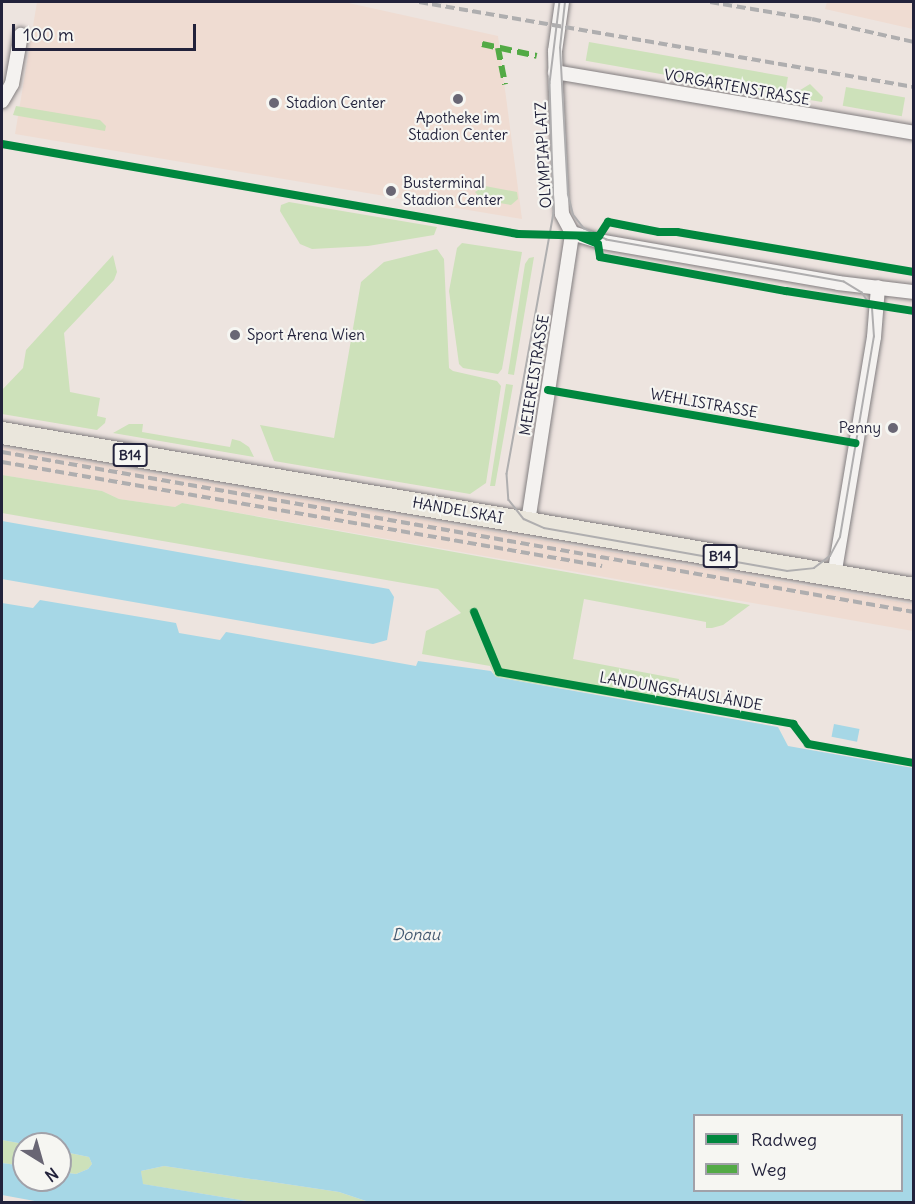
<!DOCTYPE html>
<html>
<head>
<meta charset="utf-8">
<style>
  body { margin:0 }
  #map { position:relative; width:915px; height:1204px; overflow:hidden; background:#ede4df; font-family:Delius,sans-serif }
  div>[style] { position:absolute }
  .built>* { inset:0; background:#efdcd2 }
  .green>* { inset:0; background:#cde1ba; transform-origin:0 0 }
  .water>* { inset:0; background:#a6d7e6; transform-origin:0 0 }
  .roads { filter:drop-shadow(0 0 2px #827e80) drop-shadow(0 0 2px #827e80) }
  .minor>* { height:14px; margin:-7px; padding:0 7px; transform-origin:7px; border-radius:7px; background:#f4f2f0 }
  .primary>* { height:22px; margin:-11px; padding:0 11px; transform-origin:11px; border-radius:11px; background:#eae6dc }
  .tram>* { height:1.5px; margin:-0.75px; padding:0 0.75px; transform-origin:0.75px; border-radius:0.75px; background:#afaeaf }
  .rail>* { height:4px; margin-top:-2px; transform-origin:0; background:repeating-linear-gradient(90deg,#afaeaf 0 9px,transparent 0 13.5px) }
  .quiet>* { height:6px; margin-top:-3px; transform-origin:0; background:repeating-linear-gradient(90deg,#53aa46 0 12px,transparent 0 18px) }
  .cycleway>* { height:8px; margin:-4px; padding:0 4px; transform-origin:4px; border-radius:4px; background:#00873e }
  .dots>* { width:16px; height:16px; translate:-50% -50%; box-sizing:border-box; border:3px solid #f6f6f2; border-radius:50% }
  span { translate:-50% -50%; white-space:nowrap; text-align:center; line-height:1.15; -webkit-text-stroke:4.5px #f6f6f2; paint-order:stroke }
  .shield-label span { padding:2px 4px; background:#f6f6f2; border:2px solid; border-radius:4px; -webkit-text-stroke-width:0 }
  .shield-label { font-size:14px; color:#22223b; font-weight:700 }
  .street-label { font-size:15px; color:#22223b }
  .poi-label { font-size:15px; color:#22223b }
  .left { translate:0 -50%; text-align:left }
  .right { translate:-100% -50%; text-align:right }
  .water-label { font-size:16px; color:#41576f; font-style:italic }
  .frame { position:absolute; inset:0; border:3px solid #22223b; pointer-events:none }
  .legend { position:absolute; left:693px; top:1114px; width:210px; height:78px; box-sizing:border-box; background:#f6f6f2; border:2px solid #a1a1a9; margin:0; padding:8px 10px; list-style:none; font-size:18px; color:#22223b }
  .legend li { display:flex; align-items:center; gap:12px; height:30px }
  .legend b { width:30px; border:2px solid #a1a1a9 }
  .north { position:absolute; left:12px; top:1132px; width:60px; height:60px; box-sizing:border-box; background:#f6f6f2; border:2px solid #a1a1a9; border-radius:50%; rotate:143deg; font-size:16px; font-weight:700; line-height:24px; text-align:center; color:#22223b }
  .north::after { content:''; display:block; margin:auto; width:21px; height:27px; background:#696674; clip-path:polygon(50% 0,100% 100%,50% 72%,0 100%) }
  .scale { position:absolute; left:12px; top:24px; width:184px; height:27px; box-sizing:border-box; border:3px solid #22223b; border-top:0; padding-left:8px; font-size:18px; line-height:21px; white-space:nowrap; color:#22223b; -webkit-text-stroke:4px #f6f6f2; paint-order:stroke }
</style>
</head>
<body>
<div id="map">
  <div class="built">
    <i style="clip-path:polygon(37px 2px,344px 2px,498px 36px,522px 219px,15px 134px)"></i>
    <i style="clip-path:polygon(827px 2px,913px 2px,913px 29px,825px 9px)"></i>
    <i style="clip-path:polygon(2px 447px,913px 604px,913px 631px,182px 503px,175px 507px,119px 499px,102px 491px,2px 475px)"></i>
  </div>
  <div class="green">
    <i style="left:589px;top:42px;width:202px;height:19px;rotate:10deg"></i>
    <i style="clip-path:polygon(810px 84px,823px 97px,822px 102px,797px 98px,797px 92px)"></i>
    <i style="left:846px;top:87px;width:60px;height:19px;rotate:10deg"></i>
    <i style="clip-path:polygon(16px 106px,100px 120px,106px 126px,105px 131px,13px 115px)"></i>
    <i style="clip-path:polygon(485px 186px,517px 192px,518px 199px,511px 205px,482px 200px,475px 192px)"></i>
    <i style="clip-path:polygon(289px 202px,437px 227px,434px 235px,368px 246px,312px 249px,300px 244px,280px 211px,281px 205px)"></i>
    <i style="clip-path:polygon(462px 243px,522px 252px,502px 369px,498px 374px,463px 368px,459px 364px,449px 291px,457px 248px)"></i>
    <i style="clip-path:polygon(437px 249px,444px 259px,449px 368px,453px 371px,497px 381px,501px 386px,486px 483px,470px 494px,274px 461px,260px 425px,334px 438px,361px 282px,384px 262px)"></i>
    <i style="clip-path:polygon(113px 255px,117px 272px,114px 280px,64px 333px,70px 392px,100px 398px,97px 416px,106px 418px,105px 423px,97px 430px,2px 414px,2px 390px,23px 368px,26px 350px)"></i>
    <i style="clip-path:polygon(534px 257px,514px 375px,508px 374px,525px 264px,529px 258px)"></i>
    <i style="clip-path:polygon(506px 384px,513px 385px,495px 486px,490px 486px)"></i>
    <i style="clip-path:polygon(129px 424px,143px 424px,142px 432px,230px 447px,232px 439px,240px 441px,249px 447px,254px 457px,113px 433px)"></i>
    <i style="clip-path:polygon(2px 475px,102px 491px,119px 499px,175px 507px,182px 503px,750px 605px,723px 625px,712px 628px,706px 628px,706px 622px,584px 599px,573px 659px,679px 679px,675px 707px,495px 677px,490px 666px,422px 654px,426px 631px,461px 613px,438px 589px,2px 513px)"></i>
    <i style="clip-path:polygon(2px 1140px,24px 1144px,24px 1166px,2px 1163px)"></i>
    <i style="clip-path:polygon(60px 1151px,89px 1157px,92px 1164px,88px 1169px,76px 1174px,60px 1172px)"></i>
    <i style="clip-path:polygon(164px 1166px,339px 1192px,369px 1202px,253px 1202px,142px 1184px,141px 1171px)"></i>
  </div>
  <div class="water">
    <i style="clip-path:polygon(2px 521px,389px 589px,394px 597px,387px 640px,373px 644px,2px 579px)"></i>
    <i style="clip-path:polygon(evenodd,40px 600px,176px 623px,179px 633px,220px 640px,226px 632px,416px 666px,418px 661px,491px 671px,496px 677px,778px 727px,788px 746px,913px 768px,913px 1202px,369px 1202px,339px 1192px,164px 1166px,141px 1171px,143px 1184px,253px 1202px,40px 1202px,2px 1195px,2px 1163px,24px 1166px,24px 1180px,60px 1180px,60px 1172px,76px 1174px,88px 1169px,92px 1164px,89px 1157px,60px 1151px,60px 1144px,24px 1144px,2px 1140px,2px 603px,33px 608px,40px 600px,694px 1116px,902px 1116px,902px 1190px,694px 1190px,694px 1116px)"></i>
    <i style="left:834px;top:724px;width:26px;height:13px;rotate:11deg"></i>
  </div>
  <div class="roads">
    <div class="minor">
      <i style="left:562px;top:2px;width:49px;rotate:98.1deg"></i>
      <i style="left:555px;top:51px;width:41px;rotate:88.6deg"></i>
      <i style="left:556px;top:92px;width:122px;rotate:87.2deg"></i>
      <i style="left:562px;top:214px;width:21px;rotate:62deg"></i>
      <i style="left:555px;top:72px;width:364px;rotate:9.6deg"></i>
      <i style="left:2px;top:101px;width:20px;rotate:-60deg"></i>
      <i style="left:12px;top:84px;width:50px;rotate:-79.6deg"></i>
      <i style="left:572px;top:233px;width:27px;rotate:17deg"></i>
      <i style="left:598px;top:241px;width:244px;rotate:9.9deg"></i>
      <i style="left:838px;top:283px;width:77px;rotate:6.8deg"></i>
      <i style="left:528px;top:522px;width:292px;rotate:-81.3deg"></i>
      <i style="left:834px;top:576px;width:242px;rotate:-80.5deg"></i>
      <i style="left:874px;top:337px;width:50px;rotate:-85.4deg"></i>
    </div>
    <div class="primary">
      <i style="left:2px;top:433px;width:925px;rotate:9.71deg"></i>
    </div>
  </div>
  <div class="tram">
    <i style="left:560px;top:2px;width:82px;rotate:97deg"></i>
    <i style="left:550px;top:83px;width:130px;rotate:88.2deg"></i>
    <i style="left:554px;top:213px;width:265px;rotate:100.2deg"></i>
    <i style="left:507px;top:474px;width:26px;rotate:86deg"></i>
    <i style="left:509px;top:500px;width:24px;rotate:52deg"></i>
    <i style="left:524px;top:519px;width:22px;rotate:24deg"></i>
    <i style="left:544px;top:528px;width:247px;rotate:10deg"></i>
    <i style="left:787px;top:571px;width:27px;rotate:-6deg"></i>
    <i style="left:814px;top:568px;width:20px;rotate:-37deg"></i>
    <i style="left:830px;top:556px;width:21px;rotate:-62deg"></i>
    <i style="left:840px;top:537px;width:203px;rotate:-80.4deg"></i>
    <i style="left:874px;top:337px;width:29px;rotate:-94deg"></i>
    <i style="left:872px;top:308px;width:18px;rotate:-124deg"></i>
    <i style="left:862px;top:293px;width:21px;rotate:-149deg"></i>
    <i style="left:844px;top:282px;width:241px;rotate:-170deg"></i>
    <i style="left:607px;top:240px;width:25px;rotate:-154deg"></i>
    <i style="left:584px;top:229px;width:18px;rotate:-128deg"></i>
    <i style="left:573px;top:215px;width:21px;rotate:-104deg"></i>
    <i style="left:568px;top:195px;width:147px;rotate:-93.1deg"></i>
    <i style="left:560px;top:48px;width:46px;rotate:-83.8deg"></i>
  </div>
  <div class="rail">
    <i style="left:419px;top:2px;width:502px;rotate:9.74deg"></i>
    <i style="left:710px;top:2px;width:103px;rotate:9.5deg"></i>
    <i style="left:812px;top:19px;width:105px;rotate:12.7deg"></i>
    <i style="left:2px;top:452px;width:926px;rotate:9.95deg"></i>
    <i style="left:2px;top:462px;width:609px;rotate:9.83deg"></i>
  </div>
  <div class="quiet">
    <i style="left:482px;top:44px;width:56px;rotate:12.3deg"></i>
    <i style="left:498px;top:48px;width:37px;rotate:79deg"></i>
  </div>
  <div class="cycleway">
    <i style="left:2px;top:144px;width:524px;rotate:9.89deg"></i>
    <i style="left:518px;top:234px;width:81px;rotate:1.4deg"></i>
    <i style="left:599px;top:236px;width:17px;rotate:-57deg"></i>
    <i style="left:608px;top:222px;width:52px;rotate:11.1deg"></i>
    <i style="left:659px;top:232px;width:18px"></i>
    <i style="left:677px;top:232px;width:240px;rotate:9.6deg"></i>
    <i style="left:581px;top:237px;width:18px;rotate:22deg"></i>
    <i style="left:598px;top:244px;width:13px;rotate:81deg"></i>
    <i style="left:600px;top:257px;width:189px;rotate:10.4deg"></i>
    <i style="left:786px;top:291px;width:130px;rotate:8.9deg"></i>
    <i style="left:548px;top:390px;width:312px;rotate:9.8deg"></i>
    <i style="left:474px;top:612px;width:65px;rotate:67.4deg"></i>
    <i style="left:499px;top:672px;width:299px;rotate:10deg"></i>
    <i style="left:793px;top:724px;width:25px;rotate:53deg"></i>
    <i style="left:808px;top:744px;width:108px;rotate:10.2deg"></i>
  </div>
  <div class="dots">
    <i style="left:458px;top:99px;background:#696674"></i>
    <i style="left:274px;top:103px;background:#696674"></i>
    <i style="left:391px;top:191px;background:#696674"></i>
    <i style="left:235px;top:335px;background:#696674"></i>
    <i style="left:893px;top:428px;background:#696674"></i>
  </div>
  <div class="shield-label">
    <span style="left:130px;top:455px">B14</span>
    <span style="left:720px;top:556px">B14</span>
  </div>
  <div class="street-label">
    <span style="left:737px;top:87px;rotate:10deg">VORGARTENSTRASSE</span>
    <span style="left:543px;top:155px;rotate:-93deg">OLYMPIAPLATZ</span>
    <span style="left:534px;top:375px;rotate:-81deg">MEIEREISTRASSE</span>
    <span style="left:704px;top:403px;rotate:10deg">WEHLISTRASSE</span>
    <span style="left:458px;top:510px;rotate:10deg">HANDELSKAI</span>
    <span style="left:681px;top:691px;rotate:10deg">LANDUNGSHAUSLÄNDE</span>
  </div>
  <div class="poi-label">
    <span class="left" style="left:286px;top:103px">Stadion Center</span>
    <span style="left:458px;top:126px">Apotheke im<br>Stadion Center</span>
    <span class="left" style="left:403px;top:191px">Busterminal<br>Stadion Center</span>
    <span class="left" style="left:247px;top:335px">Sport Arena Wien</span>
    <span class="right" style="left:881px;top:428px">Penny</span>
  </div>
  <div class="water-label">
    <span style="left:416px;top:934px">Donau</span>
  </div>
  <div class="frame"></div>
  <ul class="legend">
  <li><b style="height:8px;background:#00873e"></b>Radweg</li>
  <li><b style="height:8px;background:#53aa46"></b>Weg</li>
  </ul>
  <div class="north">N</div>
  <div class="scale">100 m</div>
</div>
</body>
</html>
